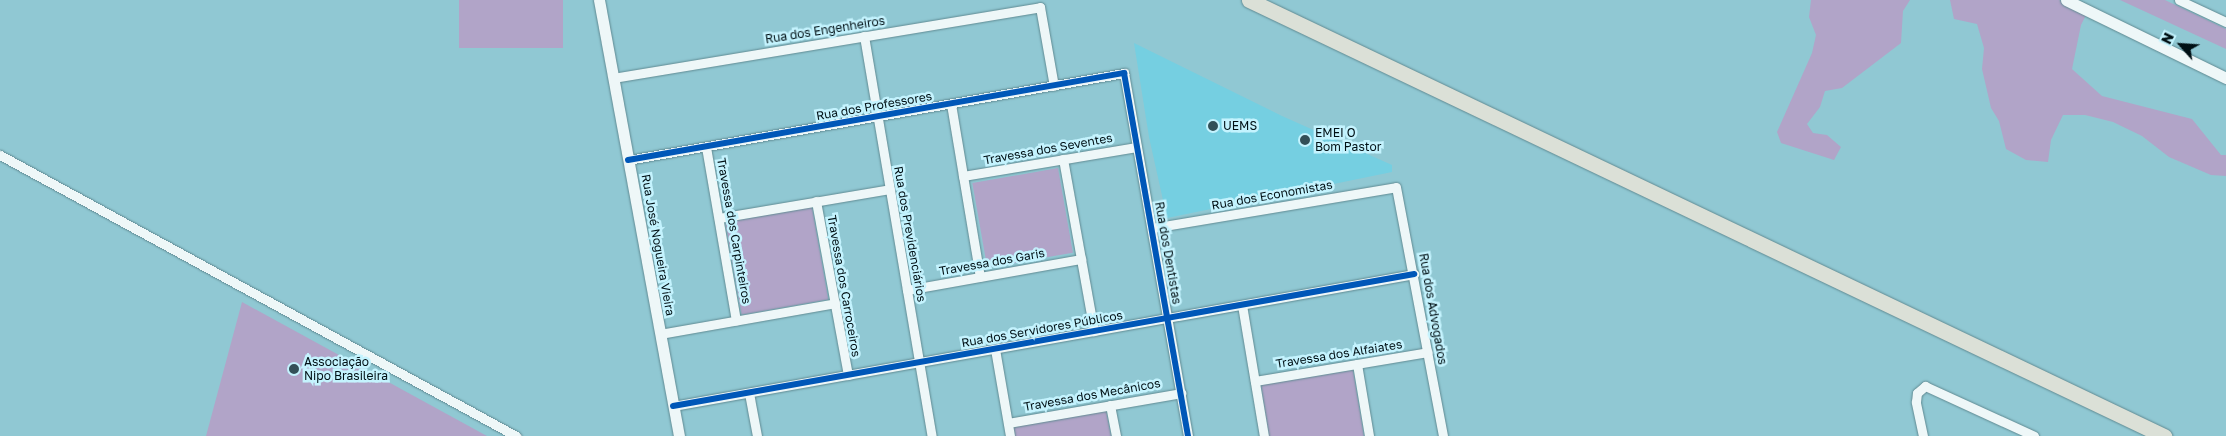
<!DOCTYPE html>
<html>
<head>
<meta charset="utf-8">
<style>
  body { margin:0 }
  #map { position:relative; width:2226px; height:436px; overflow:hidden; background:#90c8d3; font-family:"Golos Text",sans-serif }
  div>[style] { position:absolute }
  .built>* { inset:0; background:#75cfe1 }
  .green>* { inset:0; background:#b1a4c8; transform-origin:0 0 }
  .roads { filter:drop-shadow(0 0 1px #608a92) drop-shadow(0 0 1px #608a92) }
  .minor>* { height:9px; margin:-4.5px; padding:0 4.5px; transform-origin:4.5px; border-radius:4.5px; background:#eef7f8 }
  .tertiary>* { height:11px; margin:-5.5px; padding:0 5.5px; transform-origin:5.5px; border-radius:5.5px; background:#eef7f8 }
  .trunk>* { height:15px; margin:-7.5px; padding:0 7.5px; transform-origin:7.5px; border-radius:7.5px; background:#dbe0d7 }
  .cycleway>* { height:6px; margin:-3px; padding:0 3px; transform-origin:3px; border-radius:3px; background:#0057b8 }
  .dots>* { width:14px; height:14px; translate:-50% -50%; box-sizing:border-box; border:2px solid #c4f3fe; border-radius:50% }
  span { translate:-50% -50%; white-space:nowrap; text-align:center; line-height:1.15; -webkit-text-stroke:5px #c4f3fe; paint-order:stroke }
  .street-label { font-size:12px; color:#001015 }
  .poi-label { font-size:12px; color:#001015 }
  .left { translate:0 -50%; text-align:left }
  .north { position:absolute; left:2156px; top:20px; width:50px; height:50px; -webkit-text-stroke:4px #c4f3fe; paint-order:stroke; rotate:296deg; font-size:14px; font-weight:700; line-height:20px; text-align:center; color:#001015 }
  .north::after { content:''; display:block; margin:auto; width:18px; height:22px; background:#001015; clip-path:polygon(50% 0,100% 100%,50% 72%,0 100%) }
</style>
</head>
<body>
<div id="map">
  <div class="built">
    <i style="clip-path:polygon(1134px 43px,1282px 116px,1392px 165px,1392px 172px,1167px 218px,1149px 137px)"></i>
  </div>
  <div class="green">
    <i style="left:459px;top:0;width:104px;height:48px"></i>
    <i style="clip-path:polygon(1811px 0,1910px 0,1903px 11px,1901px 43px,1842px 88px,1825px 91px,1820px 107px,1807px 124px,1813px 133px,1827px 135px,1841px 147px,1834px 160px,1781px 143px,1777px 132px,1812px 53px,1816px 35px,1809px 17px)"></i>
    <i style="clip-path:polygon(1950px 0,2059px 0,2087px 13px,2081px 25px,2072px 69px,2102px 96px,2192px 119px,2221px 155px,2226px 155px,2226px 176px,2211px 175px,2169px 157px,2142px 136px,2113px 122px,2085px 115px,2063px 115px,2051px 140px,2048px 162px,2026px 160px,2006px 149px,1999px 121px,1991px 108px,1982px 69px,1984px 48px,1977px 24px,1954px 19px)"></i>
    <i style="clip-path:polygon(2120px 0,2165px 0,2226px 29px,2226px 49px)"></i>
    <i style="left:1058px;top:168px;width:86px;height:87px;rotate:80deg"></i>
    <i style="left:812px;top:207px;width:94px;height:88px;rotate:80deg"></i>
    <i style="clip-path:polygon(242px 302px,487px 436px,206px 436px)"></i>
    <i style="clip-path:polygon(1353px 370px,1364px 436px,1269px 436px,1261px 385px)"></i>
    <i style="clip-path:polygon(1106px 410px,1111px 436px,1015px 436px,1013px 426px)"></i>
  </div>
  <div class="roads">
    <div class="minor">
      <i style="left:2179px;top:0;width:52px;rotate:25.1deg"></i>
      <i style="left:864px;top:36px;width:406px;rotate:80.4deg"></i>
      <i style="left:613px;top:78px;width:433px;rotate:-9.4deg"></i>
      <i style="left:1040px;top:7px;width:80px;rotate:80deg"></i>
      <i style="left:951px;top:104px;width:175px;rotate:80.5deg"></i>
      <i style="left:706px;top:147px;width:176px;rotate:80.2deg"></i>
      <i style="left:0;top:155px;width:588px;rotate:28.57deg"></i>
      <i style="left:1063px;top:159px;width:175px;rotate:79.8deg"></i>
      <i style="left:628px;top:160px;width:504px;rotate:-9.95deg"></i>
      <i style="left:1124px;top:73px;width:369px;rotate:80deg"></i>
      <i style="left:963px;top:176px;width:176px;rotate:-9.5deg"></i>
      <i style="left:816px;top:201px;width:177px;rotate:79.6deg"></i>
      <i style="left:719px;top:218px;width:173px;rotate:-9.6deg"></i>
      <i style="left:1152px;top:228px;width:247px;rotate:-9.5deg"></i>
      <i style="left:1396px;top:187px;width:253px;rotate:79.3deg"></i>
      <i style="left:907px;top:290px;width:177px;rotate:-10.1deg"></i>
      <i style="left:1242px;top:305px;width:133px;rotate:80.5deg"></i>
      <i style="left:660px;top:334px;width:178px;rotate:-10deg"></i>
      <i style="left:995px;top:349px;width:88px;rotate:80.2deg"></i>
      <i style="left:1357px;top:364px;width:73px;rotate:80.5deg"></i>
      <i style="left:1255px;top:381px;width:175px;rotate:-9.5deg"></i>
      <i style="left:749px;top:393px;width:44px;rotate:79.5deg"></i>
      <i style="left:1110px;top:405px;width:32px;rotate:79deg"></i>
      <i style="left:673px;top:406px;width:753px;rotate:-10.1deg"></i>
      <i style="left:1008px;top:423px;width:176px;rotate:-9.8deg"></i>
      <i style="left:1923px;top:436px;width:35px;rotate:-102deg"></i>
      <i style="left:1916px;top:402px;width:9px;rotate:-84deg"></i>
      <i style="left:1917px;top:393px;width:11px;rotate:-41deg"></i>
      <i style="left:1925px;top:386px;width:120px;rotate:24.6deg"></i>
    </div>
    <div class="tertiary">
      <i style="left:599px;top:0;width:443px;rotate:79.6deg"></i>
      <i style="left:2066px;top:0;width:178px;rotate:26deg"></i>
    </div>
    <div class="trunk">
      <i style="left:1249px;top:0;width:1014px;rotate:25.48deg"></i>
    </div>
  </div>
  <div class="cycleway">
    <i style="left:628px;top:160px;width:504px;rotate:-9.95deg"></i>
    <i style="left:1124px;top:73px;width:369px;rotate:80deg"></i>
    <i style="left:673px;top:406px;width:753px;rotate:-10.1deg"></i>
  </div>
  <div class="dots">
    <i style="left:1213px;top:126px;background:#325058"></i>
    <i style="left:1305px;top:140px;background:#325058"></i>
    <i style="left:294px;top:369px;background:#325058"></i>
  </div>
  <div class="street-label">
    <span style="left:825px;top:30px;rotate:-9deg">Rua dos Engenheiros</span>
    <span style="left:874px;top:106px;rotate:-10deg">Rua dos Professores</span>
    <span style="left:1048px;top:149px;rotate:-10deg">Travessa dos Seventes</span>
    <span style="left:1272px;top:195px;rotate:-10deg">Rua dos Economistas</span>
    <span style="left:734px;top:231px;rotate:80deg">Travessa dos Carpinteiros</span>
    <span style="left:910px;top:234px;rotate:80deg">Rua dos Previdenciários</span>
    <span style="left:658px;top:245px;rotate:80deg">Rua José Nogueira Vieira</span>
    <span style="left:1168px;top:253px;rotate:80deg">Rua dos Dentistas</span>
    <span style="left:992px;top:262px;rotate:-10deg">Travessa dos Garis</span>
    <span style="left:844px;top:286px;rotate:80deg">Travessa dos Carroceiros</span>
    <span style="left:1433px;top:309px;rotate:80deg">Rua dos Advogados</span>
    <span style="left:1042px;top:329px;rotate:-10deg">Rua dos Servidores Públicos</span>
    <span style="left:1339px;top:354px;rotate:-9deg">Travessa dos Alfaiates</span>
    <span style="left:1092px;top:395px;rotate:-10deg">Travessa dos Mecânicos</span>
  </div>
  <div class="poi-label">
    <span class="left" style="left:1223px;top:126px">UEMS</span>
    <span class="left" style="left:1315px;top:140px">EMEI O<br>Bom Pastor</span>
    <span class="left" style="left:304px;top:369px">Associação<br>Nipo Brasileira</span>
  </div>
  <div class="north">N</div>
</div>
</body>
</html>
